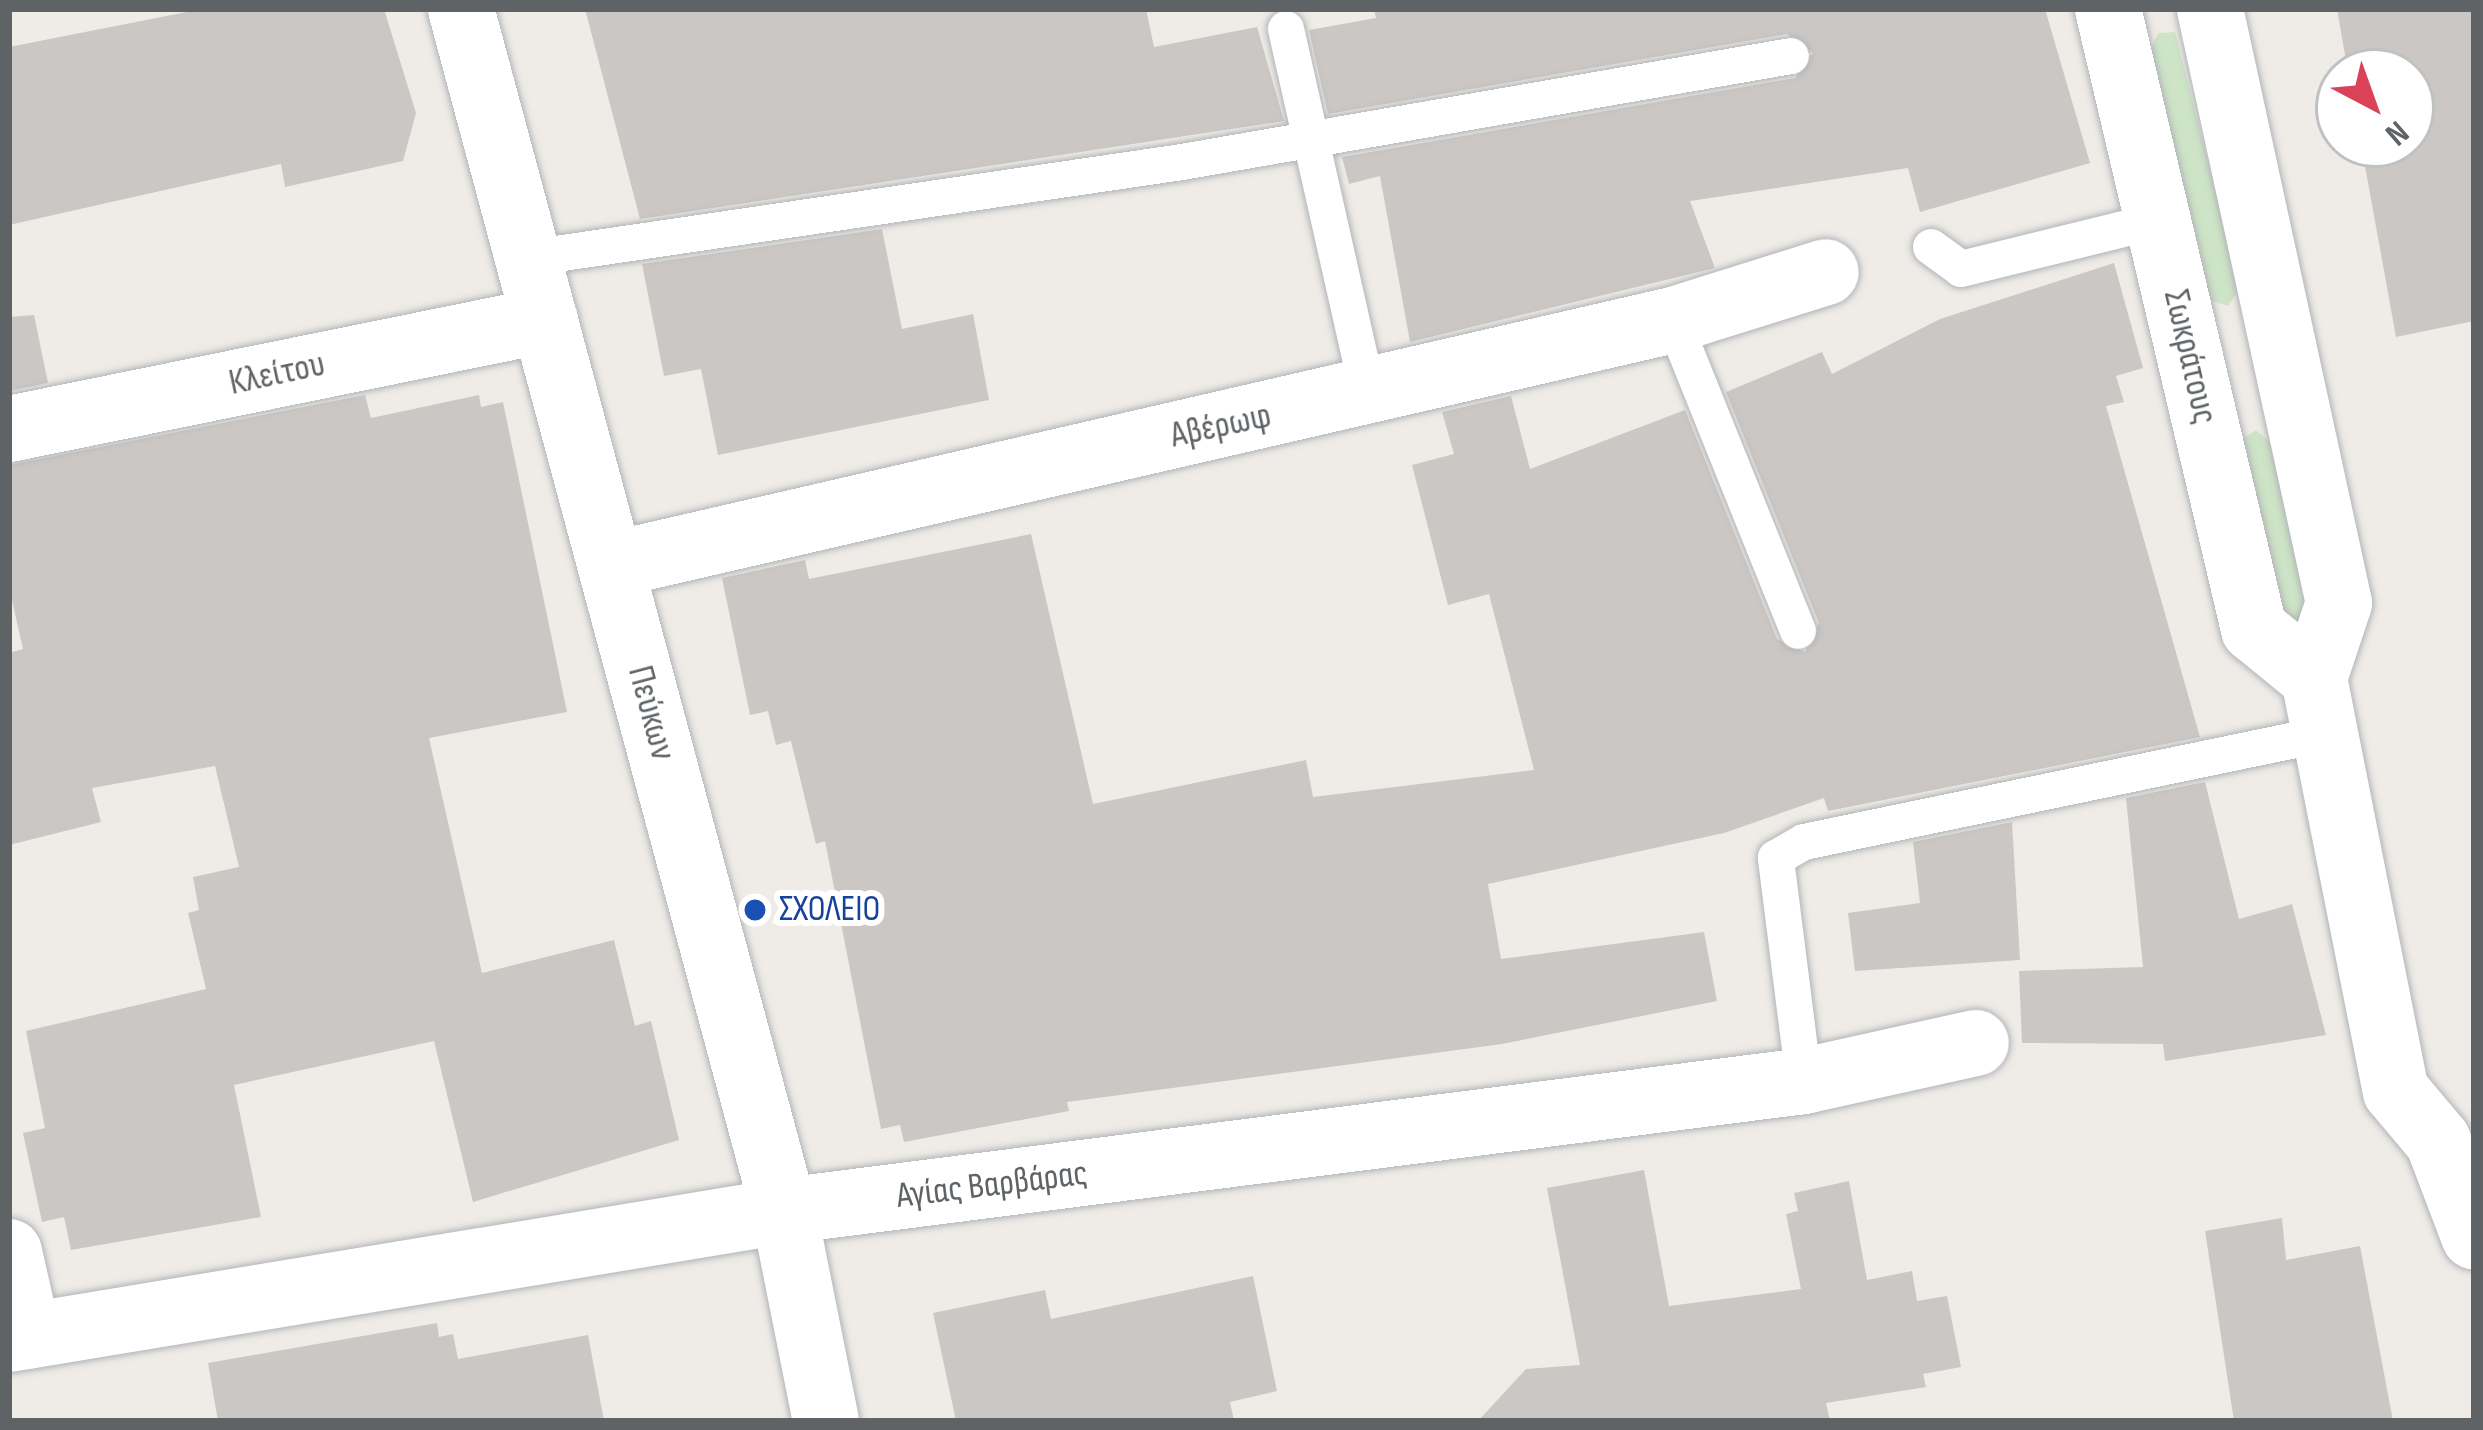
<!DOCTYPE html>
<html>
<head>
<meta charset="utf-8">
<style>
  body { margin:0 }
  #map { position:relative; width:2483px; height:1430px; overflow:hidden; background:#efece7; font-family:"Sofia Sans Condensed",sans-serif }
  div>[style] { position:absolute }
  .green>* { inset:0; background:#cde4c6 }
  .building>* { inset:0; background:#cbc7c4 }
  .roads { filter:drop-shadow(0 0 3px #b2b5b8) drop-shadow(0 0 3px #b2b5b8) }
  .service>* { height:36px; margin:-18px; padding:0 18px; transform-origin:18px; border-radius:18px; background:#fff }
  .minor>* { height:66px; margin:-33px; padding:0 33px; transform-origin:33px; border-radius:33px; background:#fff }
  .dots>* { width:33px; height:33px; translate:-50% -50%; box-sizing:border-box; border:6px solid #fff; border-radius:50% }
  span { translate:-50% -50%; white-space:nowrap; text-align:center; line-height:1.15; -webkit-text-stroke:12px #fff; paint-order:stroke }
  .street-label { font-size:36px; color:#5f6366 }
  .transit-label { font-size:36px; color:#164399 }
  .left { translate:0 -50%; text-align:left }
  .frame { position:absolute; inset:0; border:12px solid #5f6366; pointer-events:none }
  .north { position:absolute; left:2315px; top:48px; width:120px; height:120px; box-sizing:border-box; background:#fff; border:3px solid #bfc1c2; border-radius:50%; rotate:139deg; font-size:33px; font-weight:700; line-height:48px; text-align:center; color:#5f6366 }
  .north::after { content:''; display:block; margin:auto; width:42px; height:54px; background:#da4357; clip-path:polygon(50% 0,100% 100%,50% 72%,0 100%) }
</style>
</head>
<body>
<div id="map">
  <div class="green">
    <i style="clip-path:polygon(2175px 32px,2240px 288px,2228px 306px,2209px 300px,2150px 52px,2158px 33px)"></i>
    <i style="clip-path:polygon(2256px 430px,2273px 445px,2307px 603px,2296px 621px,2285px 621px,2240px 441px)"></i>
  </div>
  <div class="building">
    <i style="clip-path:polygon(202px 9px,384px 9px,416px 113px,403px 161px,285px 187px,281px 164px,9px 225px,9px 47px)"></i>
    <i style="clip-path:polygon(585px 9px,1146px 9px,1154px 47px,1257px 27px,1284px 121px,640px 219px)"></i>
    <i style="clip-path:polygon(1374px 9px,2045px 9px,2090px 163px,1920px 212px,1908px 168px,1690px 201px,1715px 268px,1410px 342px,1380px 176px,1349px 184px,1342px 157px,1795px 78px,1813px 53px,1787px 34px,1328px 114px,1309px 30px,1376px 18px)"></i>
    <i style="clip-path:polygon(2337px 9px,2474px 9px,2474px 321px,2396px 337px,2361px 144px,2411px 144px,2411px 72px,2348px 72px)"></i>
    <i style="clip-path:polygon(882px 229px,902px 329px,973px 314px,989px 400px,718px 455px,701px 369px,664px 376px,642px 264px)"></i>
    <i style="clip-path:polygon(2114px 263px,2143px 368px,2116px 376px,2124px 402px,2106px 406px,2200px 737px,1828px 811px,1824px 798px,1724px 833px,1488px 884px,1501px 959px,1704px 932px,1717px 1001px,1502px 1044px,1067px 1102px,1069px 1111px,904px 1142px,900px 1125px,881px 1129px,825px 841px,816px 844px,791px 741px,776px 745px,768px 711px,750px 715px,722px 578px,805px 560px,809px 579px,1031px 534px,1093px 804px,1306px 760px,1313px 797px,1534px 770px,1489px 594px,1448px 605px,1412px 465px,1454px 454px,1442px 412px,1511px 396px,1530px 469px,1685px 410px,1777px 639px,1805px 652px,1819px 623px,1726px 392px,1822px 352px,1832px 374px,1940px 319px)"></i>
    <i style="clip-path:polygon(34px 315px,48px 383px,9px 391px,9px 317px)"></i>
    <i style="clip-path:polygon(365px 395px,371px 418px,479px 395px,481px 407px,503px 402px,567px 712px,429px 738px,482px 973px,614px 940px,635px 1026px,651px 1021px,679px 1140px,473px 1202px,434px 1041px,234px 1085px,261px 1217px,71px 1250px,64px 1217px,42px 1222px,23px 1133px,45px 1128px,26px 1031px,206px 989px,188px 913px,199px 910px,193px 877px,239px 867px,215px 766px,92px 788px,101px 822px,9px 845px,9px 653px,23px 649px,9px 587px,9px 465px)"></i>
    <i style="clip-path:polygon(2205px 782px,2239px 919px,2292px 904px,2326px 1035px,2165px 1061px,2163px 1044px,2022px 1043px,2019px 971px,2143px 967px,2126px 798px)"></i>
    <i style="clip-path:polygon(2012px 822px,2020px 960px,1855px 971px,1848px 913px,1920px 903px,1913px 842px)"></i>
    <i style="clip-path:polygon(1644px 1170px,1669px 1306px,1801px 1289px,1786px 1214px,1798px 1211px,1794px 1193px,1849px 1181px,1867px 1280px,1912px 1271px,1917px 1301px,1947px 1296px,1961px 1367px,1923px 1374px,1926px 1387px,1826px 1403px,1830px 1421px,1478px 1421px,1526px 1369px,1580px 1365px,1547px 1188px)"></i>
    <i style="clip-path:polygon(2282px 1218px,2286px 1260px,2360px 1246px,2393px 1421px,2234px 1421px,2205px 1231px)"></i>
    <i style="clip-path:polygon(1253px 1276px,1277px 1391px,1230px 1402px,1234px 1421px,956px 1421px,933px 1313px,1045px 1290px,1051px 1319px)"></i>
    <i style="clip-path:polygon(437px 1323px,439px 1337px,453px 1334px,458px 1359px,588px 1335px,604px 1421px,218px 1421px,208px 1363px)"></i>
  </div>
  <div class="roads">
    <div class="service">
      <i style="left:1286px;top:29px;width:373px;rotate:77.3deg"></i>
      <i style="left:1931px;top:247px;width:37px;rotate:36deg"></i>
      <i style="left:1961px;top:269px;width:205px;rotate:-13.8deg"></i>
      <i style="left:529px;top:258px;width:660px;rotate:-8.36deg"></i>
      <i style="left:1182px;top:162px;width:618px;rotate:-9.87deg"></i>
      <i style="left:1673px;top:320px;width:335px;rotate:68.1deg"></i>
      <i style="left:1804px;top:1081px;width:225px;rotate:-97.2deg"></i>
      <i style="left:1776px;top:858px;width:32px;rotate:-30deg"></i>
      <i style="left:1804px;top:842px;width:531px;rotate:-11.73deg"></i>
    </div>
    <div class="minor">
      <i style="left:461px;top:9px;width:1245px;rotate:74.96deg"></i>
      <i style="left:784px;top:1211px;width:214px;rotate:78.7deg"></i>
      <i style="left:2108px;top:9px;width:637px;rotate:76.75deg"></i>
      <i style="left:2254px;top:629px;width:77px;rotate:39.2deg"></i>
      <i style="left:2210px;top:9px;width:608px;rotate:77.75deg"></i>
      <i style="left:2339px;top:603px;width:79px;rotate:108.4deg"></i>
      <i style="left:2314px;top:678px;width:421px;rotate:78.8deg"></i>
      <i style="left:2396px;top:1091px;width:65px;rotate:50deg"></i>
      <i style="left:2438px;top:1141px;width:102px;rotate:69.2deg"></i>
      <i style="left:9px;top:429px;width:547px;rotate:-11.49deg"></i>
      <i style="left:611px;top:565px;width:1090px;rotate:-12.99deg"></i>
      <i style="left:1673px;top:320px;width:160px;rotate:-17.4deg"></i>
      <i style="left:9px;top:1252px;width:86px;rotate:77.3deg"></i>
      <i style="left:9px;top:1339px;width:785px;rotate:-9.38deg"></i>
      <i style="left:784px;top:1211px;width:1028px;rotate:-7.26deg"></i>
      <i style="left:1804px;top:1081px;width:176px;rotate:-12.5deg"></i>
    </div>
  </div>
  <div class="dots">
    <i style="left:755px;top:910px;background:#1a4fb4"></i>
  </div>
  <div class="street-label">
    <span style="left:2190px;top:357px;rotate:77deg">Σωκράτους</span>
    <span style="left:277px;top:374px;rotate:-12deg">Κλείτου</span>
    <span style="left:1221px;top:426px;rotate:-12deg">Αβέρωφ</span>
    <span style="left:651px;top:713px;rotate:75deg">Πεύκων</span>
    <span style="left:992px;top:1185px;rotate:-7deg">Αγίας Βαρβάρας</span>
  </div>
  <div class="transit-label">
    <span class="left" style="left:779px;top:910px">ΣΧΟΛΕΙΟ</span>
  </div>
  <div class="frame"></div>
  <div class="north">N</div>
</div>
</body>
</html>
